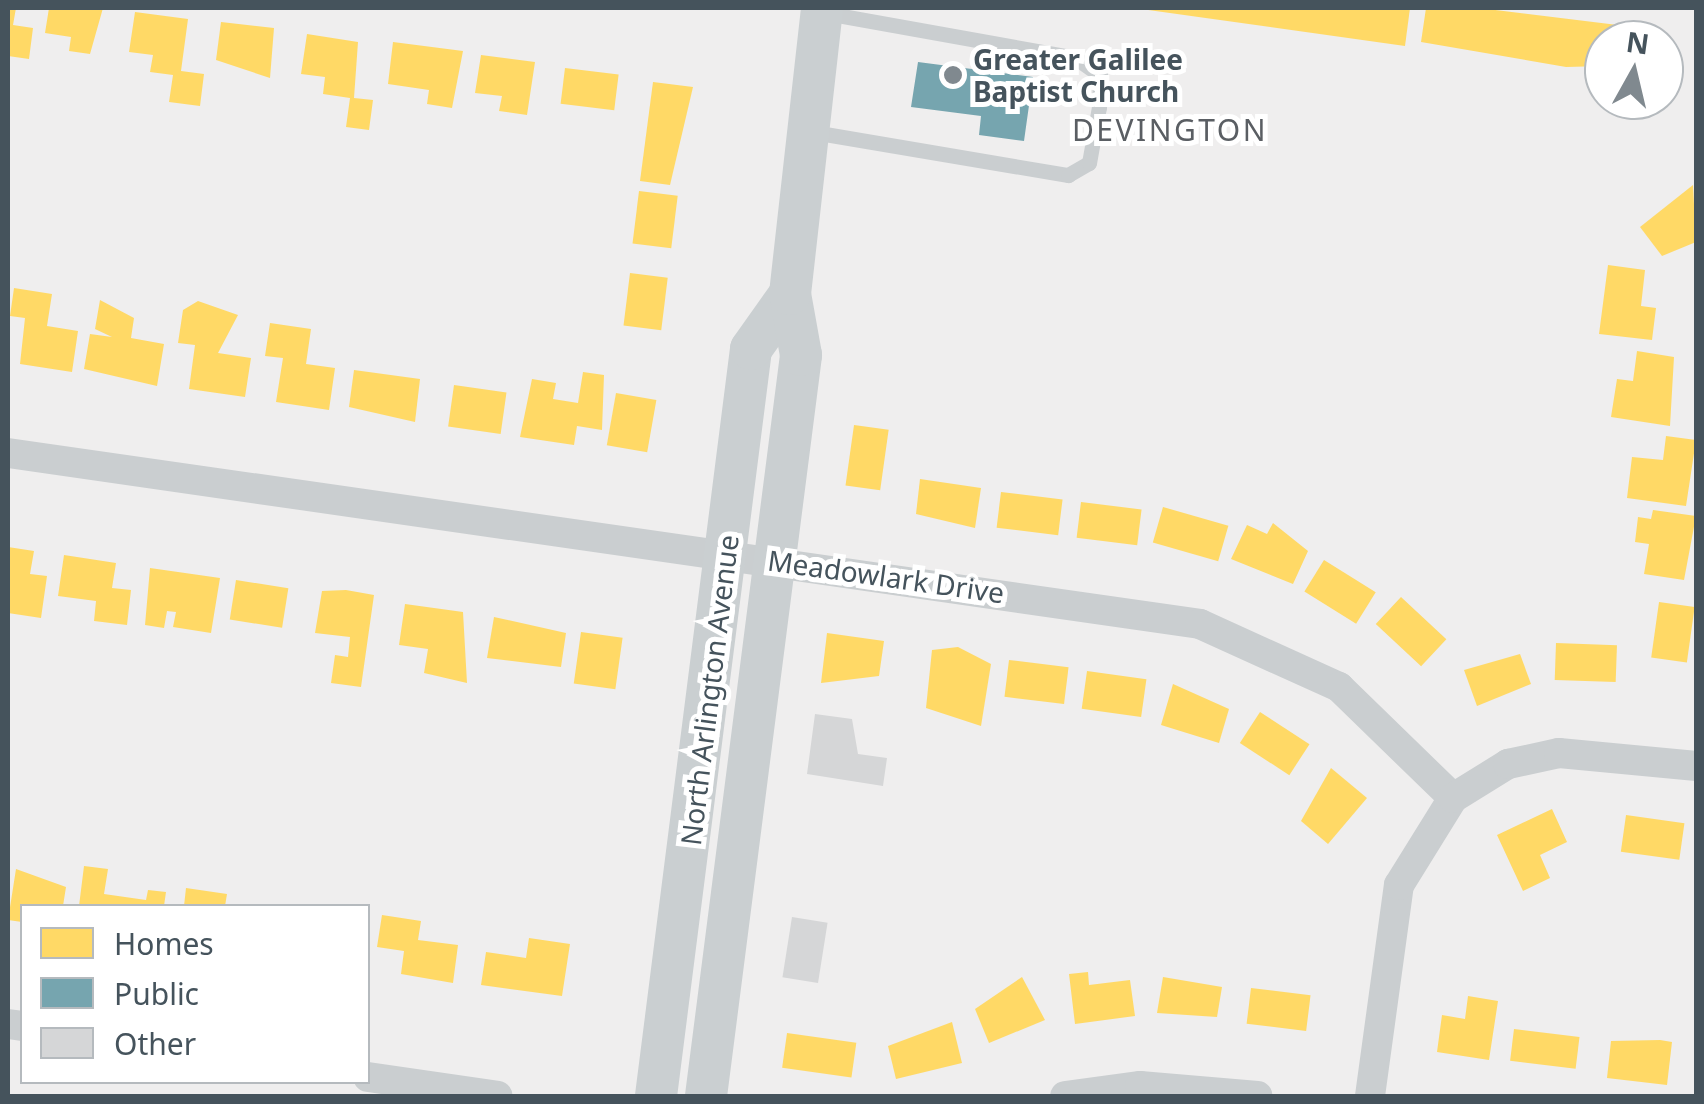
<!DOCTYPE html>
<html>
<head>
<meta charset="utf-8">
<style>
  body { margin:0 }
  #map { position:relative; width:1704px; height:1104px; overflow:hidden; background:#efeeee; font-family:"Noto Sans",sans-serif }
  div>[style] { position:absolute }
  .homes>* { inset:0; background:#ffd966; transform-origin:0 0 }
  .public>* { inset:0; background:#76a5af }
  .building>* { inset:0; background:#d5d6d7; transform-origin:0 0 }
  .lane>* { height:15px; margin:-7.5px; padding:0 7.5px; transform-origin:7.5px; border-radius:7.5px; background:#caced0 }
  .street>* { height:30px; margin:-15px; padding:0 15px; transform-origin:15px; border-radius:15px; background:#caced0 }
  .secondary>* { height:42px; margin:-21px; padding:0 21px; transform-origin:21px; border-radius:21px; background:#cacfd1 }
  .dots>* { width:28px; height:28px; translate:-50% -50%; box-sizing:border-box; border:5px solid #fff; border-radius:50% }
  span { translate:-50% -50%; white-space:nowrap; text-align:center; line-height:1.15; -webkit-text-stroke:10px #fff; paint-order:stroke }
  .poi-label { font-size:28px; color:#45535c; font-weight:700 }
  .left { translate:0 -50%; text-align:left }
  .street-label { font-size:28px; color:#45535c }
  .neighbourhood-label { font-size:30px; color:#5a5e63; letter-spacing:2.5px }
  .frame { position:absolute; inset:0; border:10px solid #45535c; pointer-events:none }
  .legend { position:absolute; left:20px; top:904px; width:350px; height:180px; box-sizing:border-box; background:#fff; border:2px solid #b5babe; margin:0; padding:12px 18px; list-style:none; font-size:30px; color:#45535c }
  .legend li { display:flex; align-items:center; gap:20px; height:50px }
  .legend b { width:50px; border:2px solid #b5babe }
  .north { position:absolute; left:1584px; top:20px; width:100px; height:100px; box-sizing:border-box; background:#fff; border:2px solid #b5babe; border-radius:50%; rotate:8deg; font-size:28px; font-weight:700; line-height:40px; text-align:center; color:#45535c }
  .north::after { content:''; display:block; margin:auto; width:35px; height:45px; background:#80898f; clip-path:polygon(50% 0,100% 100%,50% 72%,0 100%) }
</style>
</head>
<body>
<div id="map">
  <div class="homes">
    <i style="clip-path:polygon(8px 8px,16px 8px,13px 25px,33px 28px,29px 59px,8px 56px)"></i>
    <i style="clip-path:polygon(49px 8px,103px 8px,90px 54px,69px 51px,71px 37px,45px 33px)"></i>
    <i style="clip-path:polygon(1134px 8px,1410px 8px,1405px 46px)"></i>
    <i style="clip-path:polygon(1426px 8px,1479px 8px,1642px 28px,1640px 40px,1604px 40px,1604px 66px,1566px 67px,1421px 42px)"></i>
    <i style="clip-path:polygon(135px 12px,188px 19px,181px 71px,204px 74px,200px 106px,169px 102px,173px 75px,150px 72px,153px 55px,129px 52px)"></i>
    <i style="clip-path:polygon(221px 22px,274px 28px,270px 78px,216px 60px)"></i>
    <i style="clip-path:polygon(307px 34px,358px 42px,354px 98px,373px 100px,369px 130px,346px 127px,350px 98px,323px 94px,325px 77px,301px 74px)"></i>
    <i style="clip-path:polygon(393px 42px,463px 51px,452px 108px,427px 104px,429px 90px,388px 84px)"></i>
    <i style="clip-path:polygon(481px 55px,535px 62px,527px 115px,499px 111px,502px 96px,475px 93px)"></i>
    <i style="left:565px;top:68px;width:54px;height:36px;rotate:7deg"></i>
    <i style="clip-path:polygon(653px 82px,693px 87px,670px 185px,640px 181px)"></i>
    <i style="clip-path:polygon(1693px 185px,1696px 242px,1662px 256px,1640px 227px)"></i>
    <i style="left:639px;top:191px;width:39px;height:53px;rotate:7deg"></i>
    <i style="clip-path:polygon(1608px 265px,1645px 270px,1641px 306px,1656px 308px,1652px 340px,1599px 334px)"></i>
    <i style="left:630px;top:273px;width:38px;height:53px;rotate:7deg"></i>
    <i style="clip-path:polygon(14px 288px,52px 294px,47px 326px,78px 331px,72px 372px,20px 364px,25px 318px,10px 316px)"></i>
    <i style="clip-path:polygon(100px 300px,134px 318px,131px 338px,164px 344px,157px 386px,84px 369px,90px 334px,112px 337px,95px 329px)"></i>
    <i style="clip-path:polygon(198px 301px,238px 315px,218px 353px,251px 358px,245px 397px,189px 389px,195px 345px,178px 343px,183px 310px)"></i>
    <i style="clip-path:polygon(270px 323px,311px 329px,306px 364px,335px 368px,329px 410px,276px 402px,283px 358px,265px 356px)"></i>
    <i style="clip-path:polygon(1637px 351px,1674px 357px,1670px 426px,1611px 417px,1617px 379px,1633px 381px)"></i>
    <i style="clip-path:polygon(354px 370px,420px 379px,415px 422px,349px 407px)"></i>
    <i style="clip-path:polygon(583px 372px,604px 375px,602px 430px,577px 426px,574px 445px,520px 437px,532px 379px,556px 383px,553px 399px,578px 403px)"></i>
    <i style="left:454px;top:385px;width:53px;height:42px;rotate:8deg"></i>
    <i style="left:616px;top:393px;width:41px;height:53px;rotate:10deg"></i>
    <i style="left:854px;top:425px;width:35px;height:61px;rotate:8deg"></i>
    <i style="clip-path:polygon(1666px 436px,1696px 440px,1686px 506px,1627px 498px,1632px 457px,1663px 460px)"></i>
    <i style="clip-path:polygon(920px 479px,981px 488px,975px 528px,916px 514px)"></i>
    <i style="left:1001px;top:492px;width:62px;height:36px;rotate:7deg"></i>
    <i style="left:1081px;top:502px;width:61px;height:36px;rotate:7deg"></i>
    <i style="left:1163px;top:507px;width:68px;height:37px;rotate:16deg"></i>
    <i style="clip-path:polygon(1653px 510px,1696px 516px,1684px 580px,1644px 574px,1649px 544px,1635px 542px,1638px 517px,1651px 519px)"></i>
    <i style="clip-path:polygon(1273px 523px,1308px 551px,1293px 584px,1231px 559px,1247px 525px,1267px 534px)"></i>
    <i style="clip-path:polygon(8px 547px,34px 551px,30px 574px,47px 576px,41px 618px,8px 613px)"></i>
    <i style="clip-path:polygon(64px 555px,116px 563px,112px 588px,131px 590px,127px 625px,94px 621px,96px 601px,58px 596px)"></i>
    <i style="left:1324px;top:560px;width:61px;height:37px;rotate:32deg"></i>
    <i style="clip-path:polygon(150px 568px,220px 578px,211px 633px,173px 627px,176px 612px,167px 611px,164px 628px,145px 625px)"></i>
    <i style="left:236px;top:580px;width:53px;height:40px;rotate:9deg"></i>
    <i style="clip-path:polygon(346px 590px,374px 595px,361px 687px,331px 683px,335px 655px,348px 657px,350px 637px,315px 633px,322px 591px)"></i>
    <i style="left:1401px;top:597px;width:62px;height:37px;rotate:43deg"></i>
    <i style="left:1659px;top:602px;width:36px;height:56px;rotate:8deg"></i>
    <i style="clip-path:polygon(405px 604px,463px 612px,467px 683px,424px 673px,428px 649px,399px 645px)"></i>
    <i style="clip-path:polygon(494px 617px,566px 633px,561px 667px,487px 658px)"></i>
    <i style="left:581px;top:632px;width:42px;height:52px;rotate:8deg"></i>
    <i style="clip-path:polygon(827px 633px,884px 641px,879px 676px,821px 683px)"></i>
    <i style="left:1556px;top:643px;width:61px;height:37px;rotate:2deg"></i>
    <i style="clip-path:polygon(958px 647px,991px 664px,981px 726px,926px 708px,932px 650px)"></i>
    <i style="clip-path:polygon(1520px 654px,1531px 684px,1477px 706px,1464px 670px)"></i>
    <i style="left:1009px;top:660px;width:60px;height:37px;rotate:7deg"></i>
    <i style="left:1087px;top:671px;width:60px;height:38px;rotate:8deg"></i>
    <i style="clip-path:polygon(1173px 684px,1229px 709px,1219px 743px,1161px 725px)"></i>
    <i style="left:1260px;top:712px;width:59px;height:37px;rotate:33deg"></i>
    <i style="clip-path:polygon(1331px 768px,1367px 798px,1328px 844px,1301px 821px)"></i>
    <i style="clip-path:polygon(1552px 809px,1567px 842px,1540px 855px,1550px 878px,1523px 891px,1497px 835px)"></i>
    <i style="left:1626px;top:815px;width:59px;height:37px;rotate:8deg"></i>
    <i style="clip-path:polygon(84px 866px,108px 869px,104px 894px,146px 900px,148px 890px,166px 892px,164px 906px,79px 906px)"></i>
    <i style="clip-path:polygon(16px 869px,66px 887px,63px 906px,22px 906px,22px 922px,8px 920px)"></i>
    <i style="clip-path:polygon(186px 888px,227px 894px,225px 906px,184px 906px)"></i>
    <i style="clip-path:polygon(382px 915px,421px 921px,418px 940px,458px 945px,453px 983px,401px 974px,404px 951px,377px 947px)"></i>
    <i style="clip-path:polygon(529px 938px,570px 944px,562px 996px,481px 985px,486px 952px,526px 958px)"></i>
    <i style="clip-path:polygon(1088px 972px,1089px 985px,1130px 980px,1135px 1016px,1075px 1024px,1069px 974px)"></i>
    <i style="clip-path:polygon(1022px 977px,1045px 1020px,989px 1043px,975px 1009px)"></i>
    <i style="clip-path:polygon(1163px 977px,1222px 987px,1217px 1017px,1157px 1013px)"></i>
    <i style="left:1251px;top:988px;width:60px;height:36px;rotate:7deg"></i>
    <i style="clip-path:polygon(1468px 996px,1498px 1001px,1489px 1060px,1437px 1052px,1442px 1015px,1465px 1019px)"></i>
    <i style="clip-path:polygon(952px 1022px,962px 1063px,896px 1079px,888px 1046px)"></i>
    <i style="left:1514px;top:1029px;width:66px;height:32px;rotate:7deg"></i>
    <i style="left:787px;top:1033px;width:70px;height:35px;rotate:8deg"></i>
    <i style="clip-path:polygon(1660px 1040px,1672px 1042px,1667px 1085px,1607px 1078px,1611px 1041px)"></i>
  </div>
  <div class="public">
    <i style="clip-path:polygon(918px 62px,1033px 77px,1024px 141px,979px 135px,981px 116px,911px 107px)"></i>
  </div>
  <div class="building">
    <i style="clip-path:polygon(815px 714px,852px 719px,858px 754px,887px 758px,883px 786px,807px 774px)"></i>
    <i style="left:792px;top:917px;width:36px;height:61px;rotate:9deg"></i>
  </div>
  <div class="lane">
    <i style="left:813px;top:132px;width:259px;rotate:9.6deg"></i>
    <i style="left:1068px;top:175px;width:24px;rotate:-30deg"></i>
    <i style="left:1089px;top:163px;width:57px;rotate:-79.9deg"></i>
    <i style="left:1099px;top:107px;width:32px;rotate:-88deg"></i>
    <i style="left:1100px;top:75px;width:29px;rotate:-145deg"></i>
    <i style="left:1076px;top:58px;width:255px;rotate:-169.8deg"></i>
  </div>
  <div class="street">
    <i style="left:8px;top:453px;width:1204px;rotate:8.16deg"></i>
    <i style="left:1200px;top:624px;width:153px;rotate:24.4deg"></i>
    <i style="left:1339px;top:687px;width:159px;rotate:44.2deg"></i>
    <i style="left:8px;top:1024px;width:14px;rotate:8deg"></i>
    <i style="left:368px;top:1077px;width:131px;rotate:8.3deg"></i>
    <i style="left:1065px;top:1096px;width:76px;rotate:-7.6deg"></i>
    <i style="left:1140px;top:1086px;width:118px;rotate:4.8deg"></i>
    <i style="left:1370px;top:1096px;width:213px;rotate:-82.2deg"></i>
    <i style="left:1399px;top:885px;width:102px;rotate:-58.2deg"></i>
    <i style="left:1453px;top:798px;width:65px;rotate:-31.7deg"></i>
    <i style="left:1508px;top:764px;width:52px;rotate:-12.2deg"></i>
    <i style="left:1559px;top:753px;width:138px;rotate:5.4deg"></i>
  </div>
  <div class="secondary">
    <i style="left:656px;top:1096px;width:753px;rotate:-82.75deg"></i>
    <i style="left:751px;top:349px;width:67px;rotate:-54.7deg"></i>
    <i style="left:706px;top:1096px;width:747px;rotate:-82.69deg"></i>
    <i style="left:801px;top:355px;width:62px;rotate:-100.2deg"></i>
    <i style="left:790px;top:294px;width:288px;rotate:-83.6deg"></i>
  </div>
  <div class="dots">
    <i style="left:953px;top:75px;background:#80898f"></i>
  </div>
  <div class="poi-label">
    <span class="left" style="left:973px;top:75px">Greater Galilee<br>Baptist Church</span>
  </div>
  <div class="street-label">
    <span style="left:886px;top:576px;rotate:8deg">Meadowlark Drive</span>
    <span style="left:709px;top:690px;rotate:-83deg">North Arlington Avenue</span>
  </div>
  <div class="neighbourhood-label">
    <span style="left:1170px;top:130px">DEVINGTON</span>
  </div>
  <div class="frame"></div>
  <ul class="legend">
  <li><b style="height:28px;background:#ffd966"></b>Homes</li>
  <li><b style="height:28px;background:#76a5af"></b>Public</li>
  <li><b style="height:28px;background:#d5d6d7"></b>Other</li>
  </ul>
  <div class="north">N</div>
</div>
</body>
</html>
